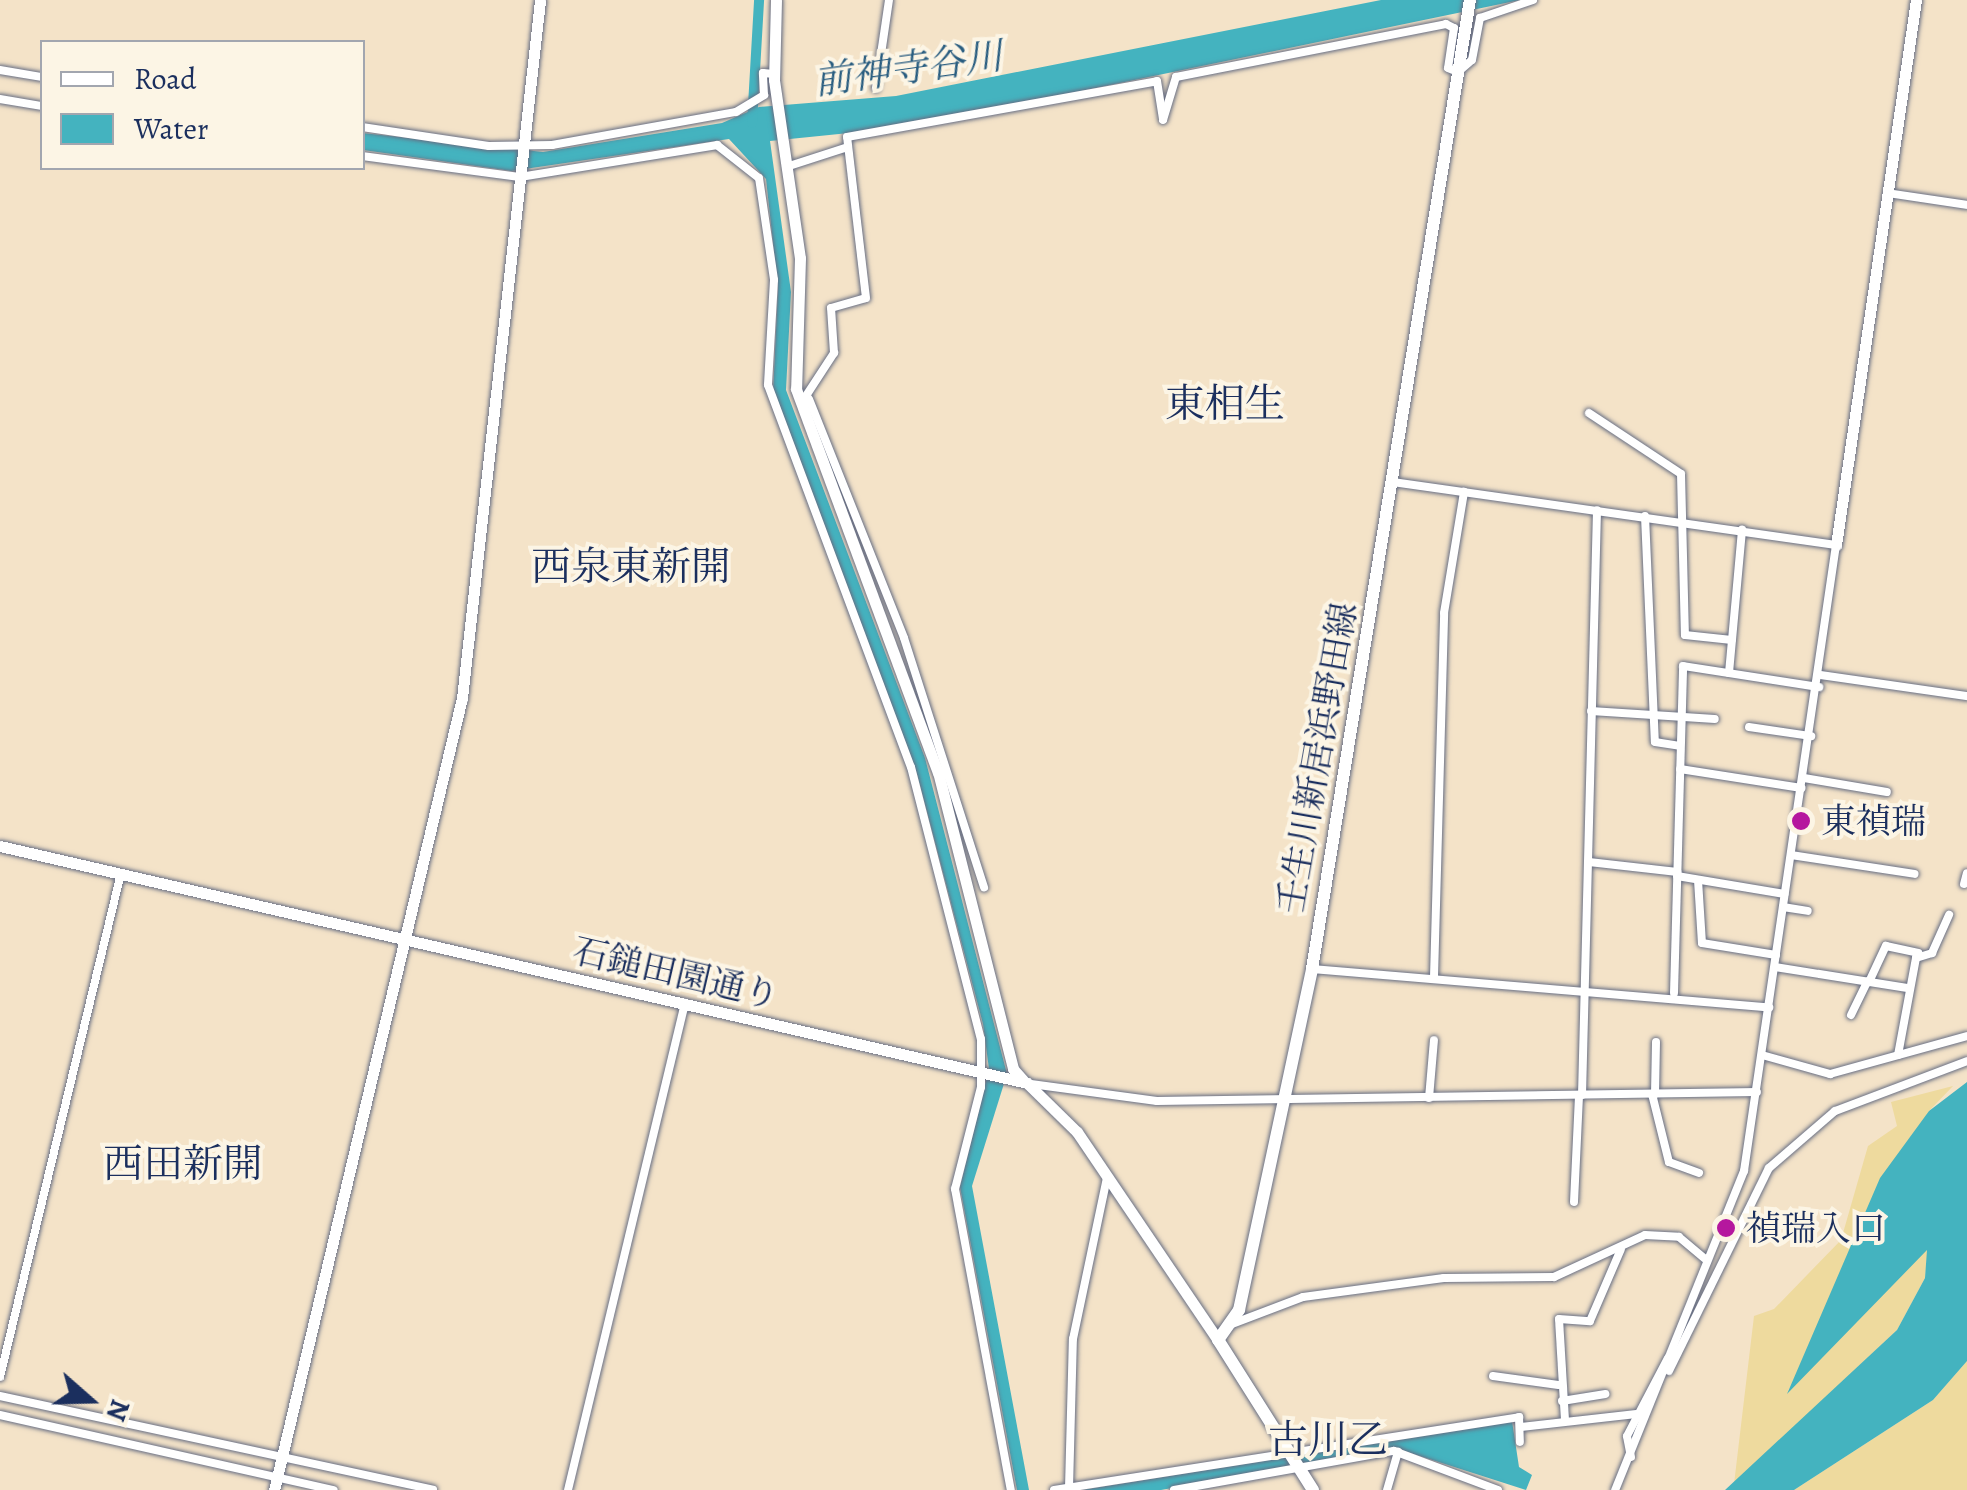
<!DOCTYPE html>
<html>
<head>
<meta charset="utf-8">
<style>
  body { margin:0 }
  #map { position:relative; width:1967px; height:1490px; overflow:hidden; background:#f4e3c8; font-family:Alegreya,"Noto Serif JP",serif }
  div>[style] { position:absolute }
  .sand>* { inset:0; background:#eeda9e }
  .water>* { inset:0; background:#44b3bf }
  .canal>* { height:10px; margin:-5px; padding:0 5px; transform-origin:5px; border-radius:5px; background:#44b3bf }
  .roads { filter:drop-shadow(0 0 2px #676e83) drop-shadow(0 0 2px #676e83) }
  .street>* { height:8px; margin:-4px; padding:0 4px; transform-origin:4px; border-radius:4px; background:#fff }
  .secondary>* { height:11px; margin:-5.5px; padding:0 5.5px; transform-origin:5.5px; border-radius:5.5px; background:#fff }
  .primary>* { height:12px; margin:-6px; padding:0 6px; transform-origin:6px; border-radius:6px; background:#fff }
  .dots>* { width:28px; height:28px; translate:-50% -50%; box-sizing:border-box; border:5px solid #fcf5e5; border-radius:50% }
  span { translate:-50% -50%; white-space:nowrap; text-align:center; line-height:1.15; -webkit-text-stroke:8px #fcf5e5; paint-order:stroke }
  .street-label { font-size:35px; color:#1b2f5e }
  .poi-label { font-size:35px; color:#1b2f5e }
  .left { translate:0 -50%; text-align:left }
  .water-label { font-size:38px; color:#295d80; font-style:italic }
  .quarter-label { font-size:40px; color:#1b2f5e }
  .legend { position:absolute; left:40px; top:40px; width:325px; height:130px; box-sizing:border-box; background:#fcf5e5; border:2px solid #a2a6af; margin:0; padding:12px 18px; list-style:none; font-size:30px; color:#1b2f5e }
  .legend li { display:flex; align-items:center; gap:20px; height:50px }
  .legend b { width:50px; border:2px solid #a2a6af }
  .north { position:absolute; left:40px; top:1350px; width:100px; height:100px; -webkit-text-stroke:8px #fcf5e5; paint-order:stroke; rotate:110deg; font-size:28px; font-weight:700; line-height:40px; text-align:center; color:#1b2f5e }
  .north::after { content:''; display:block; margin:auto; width:35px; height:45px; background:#1b2f5e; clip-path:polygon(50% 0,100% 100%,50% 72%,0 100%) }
</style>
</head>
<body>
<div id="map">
  <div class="sand">
    <i style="clip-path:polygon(1953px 1086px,1929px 1111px,1788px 1391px,1928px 1248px,1925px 1278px,1897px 1330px,1734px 1484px,1754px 1316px,1774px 1309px,1841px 1240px,1868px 1146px,1897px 1126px,1891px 1102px)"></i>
    <i style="clip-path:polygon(1967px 1361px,1967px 1490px,1794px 1490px,1933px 1400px)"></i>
  </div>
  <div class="water">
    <i style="clip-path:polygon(1381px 0,1520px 0,908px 127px,770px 141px,791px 292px,786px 390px,925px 758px,1007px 1074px,972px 1186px,1029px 1490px,1017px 1490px,960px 1187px,989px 1069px,983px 1024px,917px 774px,773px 393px,778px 288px,766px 179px,729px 139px,511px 171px,363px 150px,362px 133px,543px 152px,722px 123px,759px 107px,896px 96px)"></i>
    <i style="clip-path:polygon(1967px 1082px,1967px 1361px,1933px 1400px,1794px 1490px,1725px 1490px,1897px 1330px,1925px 1278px,1927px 1250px,1787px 1394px,1880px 1178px,1929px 1111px)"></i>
    <i style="clip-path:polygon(1512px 1421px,1519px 1467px,1532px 1475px,1526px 1490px,1395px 1448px,1161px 1490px,1082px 1490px)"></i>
  </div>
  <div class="canal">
    <i style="left:752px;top:123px;width:123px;rotate:-86.7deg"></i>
  </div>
  <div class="roads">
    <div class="street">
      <i style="left:0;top:70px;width:43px;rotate:9.5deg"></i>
      <i style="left:876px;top:88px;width:89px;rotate:-81.6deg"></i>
      <i style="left:0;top:99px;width:43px;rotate:9.5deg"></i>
      <i style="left:362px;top:127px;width:128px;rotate:8.5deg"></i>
      <i style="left:489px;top:146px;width:63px;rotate:-0.9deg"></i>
      <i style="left:552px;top:145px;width:187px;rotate:-10.2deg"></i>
      <i style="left:736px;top:112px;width:33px;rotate:-31deg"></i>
      <i style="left:764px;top:95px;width:22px;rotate:-93deg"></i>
      <i style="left:763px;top:73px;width:11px;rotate:5deg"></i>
      <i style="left:362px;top:156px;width:159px;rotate:7.6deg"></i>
      <i style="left:520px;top:177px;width:200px;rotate:-9.2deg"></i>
      <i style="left:717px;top:145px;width:53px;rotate:38.2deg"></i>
      <i style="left:759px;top:178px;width:103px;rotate:81.6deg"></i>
      <i style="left:774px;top:280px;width:105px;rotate:93.3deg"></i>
      <i style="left:768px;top:385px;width:408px;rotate:69.5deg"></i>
      <i style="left:911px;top:767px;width:281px;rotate:75.6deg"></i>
      <i style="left:981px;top:1039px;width:48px;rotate:90deg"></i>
      <i style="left:981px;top:1087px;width:105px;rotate:104.3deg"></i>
      <i style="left:955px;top:1189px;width:306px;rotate:79.5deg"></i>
      <i style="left:786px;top:167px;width:65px;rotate:-17.9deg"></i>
      <i style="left:1887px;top:193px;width:81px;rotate:8.5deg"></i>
      <i style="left:809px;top:399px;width:257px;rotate:68.3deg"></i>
      <i style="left:904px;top:638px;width:262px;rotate:72.2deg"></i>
      <i style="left:802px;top:402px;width:59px;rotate:-56.9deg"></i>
      <i style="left:834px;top:353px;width:45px;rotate:-93.8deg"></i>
      <i style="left:831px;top:308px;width:36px;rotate:-16deg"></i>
      <i style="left:866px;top:298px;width:162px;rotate:-96.7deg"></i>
      <i style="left:847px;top:137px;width:315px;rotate:-10.2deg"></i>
      <i style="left:1157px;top:81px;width:39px;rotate:81deg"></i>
      <i style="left:1163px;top:120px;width:45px;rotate:-73.2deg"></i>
      <i style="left:1176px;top:77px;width:275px;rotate:-11.1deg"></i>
      <i style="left:1446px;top:24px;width:9px;rotate:27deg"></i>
      <i style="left:1454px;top:28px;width:40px;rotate:98.5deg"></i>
      <i style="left:1448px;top:68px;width:11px;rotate:22deg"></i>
      <i style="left:1458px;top:72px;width:18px;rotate:-41deg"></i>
      <i style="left:1472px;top:60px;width:43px;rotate:-79.2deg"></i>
      <i style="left:1480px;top:18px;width:56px;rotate:-18.8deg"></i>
      <i style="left:1589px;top:413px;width:110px;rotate:33.5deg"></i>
      <i style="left:1681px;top:474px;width:161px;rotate:88.6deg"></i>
      <i style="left:1685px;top:635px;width:47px;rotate:6.1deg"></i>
      <i style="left:1393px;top:482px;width:447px;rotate:8.1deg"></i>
      <i style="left:1836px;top:545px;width:633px;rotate:98.36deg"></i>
      <i style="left:1744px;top:1171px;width:344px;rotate:112deg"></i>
      <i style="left:1645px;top:516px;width:226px;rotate:87.5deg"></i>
      <i style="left:1655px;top:742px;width:25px;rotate:9deg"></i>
      <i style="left:1729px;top:673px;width:144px;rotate:-84.8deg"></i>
      <i style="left:1821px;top:675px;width:148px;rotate:8.2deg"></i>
      <i style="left:1591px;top:711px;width:124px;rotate:3.7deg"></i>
      <i style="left:1749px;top:727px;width:63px;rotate:8.3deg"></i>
      <i style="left:1680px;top:769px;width:123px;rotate:8.9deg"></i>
      <i style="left:1804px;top:778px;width:84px;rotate:9.6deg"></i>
      <i style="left:1791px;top:855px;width:125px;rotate:8.7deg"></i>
      <i style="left:1589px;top:862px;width:89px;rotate:6.5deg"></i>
      <i style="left:1677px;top:876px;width:109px;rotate:9.5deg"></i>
      <i style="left:1698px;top:880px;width:63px;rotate:86.4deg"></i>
      <i style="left:1702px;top:943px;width:75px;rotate:9.2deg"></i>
      <i style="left:1964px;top:884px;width:11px;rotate:-75deg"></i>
      <i style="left:1783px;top:907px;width:25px;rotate:9deg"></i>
      <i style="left:1775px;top:967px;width:134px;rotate:9deg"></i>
      <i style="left:1312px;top:969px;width:459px;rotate:4.8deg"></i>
      <i style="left:1434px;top:977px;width:364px;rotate:-88.4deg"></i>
      <i style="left:1444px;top:613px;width:123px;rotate:-80.6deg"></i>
      <i style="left:1869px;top:982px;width:40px;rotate:-65deg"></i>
      <i style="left:1886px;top:946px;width:33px;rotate:12deg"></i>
      <i style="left:1674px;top:993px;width:327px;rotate:-88.4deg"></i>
      <i style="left:1683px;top:666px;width:138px;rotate:8.8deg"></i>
      <i style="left:1851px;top:1015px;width:37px;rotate:-64deg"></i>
      <i style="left:1762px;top:1055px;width:71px;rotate:15.6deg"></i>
      <i style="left:1830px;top:1074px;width:142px;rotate:-15.5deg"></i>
      <i style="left:1898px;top:1055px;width:99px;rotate:-79.5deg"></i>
      <i style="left:1916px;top:958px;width:17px;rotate:-17deg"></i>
      <i style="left:1932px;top:953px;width:42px;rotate:-65.9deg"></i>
      <i style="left:1031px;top:1084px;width:127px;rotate:7.7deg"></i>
      <i style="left:1157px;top:1101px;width:600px;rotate:-0.86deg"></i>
      <i style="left:1652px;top:1094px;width:70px;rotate:76deg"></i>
      <i style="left:1669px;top:1162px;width:32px;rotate:20deg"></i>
      <i style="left:1655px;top:1094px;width:52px;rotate:-88.9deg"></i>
      <i style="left:1582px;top:1095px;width:585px;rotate:-88.53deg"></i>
      <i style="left:1429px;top:1098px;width:58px;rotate:-85.1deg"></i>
      <i style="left:1574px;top:1202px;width:107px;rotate:-87.3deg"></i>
      <i style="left:1232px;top:1324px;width:76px;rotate:-20.8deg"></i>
      <i style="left:1303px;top:1297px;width:142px;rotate:-7.7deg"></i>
      <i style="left:1444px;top:1278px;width:110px;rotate:-0.5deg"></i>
      <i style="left:1554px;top:1277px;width:100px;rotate:-24.8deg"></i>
      <i style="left:1645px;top:1235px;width:34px;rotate:3deg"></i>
      <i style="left:1679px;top:1237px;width:33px;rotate:40deg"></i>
      <i style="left:1669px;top:1371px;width:226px;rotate:-63.8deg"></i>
      <i style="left:1769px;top:1168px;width:87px;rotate:-40.8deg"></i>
      <i style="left:1835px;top:1111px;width:141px;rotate:-20.7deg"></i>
      <i style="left:1493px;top:1376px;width:66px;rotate:7.9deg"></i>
      <i style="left:0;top:1377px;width:518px;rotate:-76.5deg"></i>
      <i style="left:0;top:1396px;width:443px;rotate:12.2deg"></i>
      <i style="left:1562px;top:1401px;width:44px;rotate:-9.2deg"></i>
      <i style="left:0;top:1415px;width:342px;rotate:12.7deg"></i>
      <i style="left:1565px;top:1420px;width:101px;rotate:-93.4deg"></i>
      <i style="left:1559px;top:1319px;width:31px;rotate:4deg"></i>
      <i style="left:1590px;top:1321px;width:78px;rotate:-66.7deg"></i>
      <i style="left:1521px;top:1427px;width:116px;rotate:-6.4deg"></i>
      <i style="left:1631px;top:1457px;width:21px;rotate:-101deg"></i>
      <i style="left:1627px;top:1436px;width:88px;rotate:-62.3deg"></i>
      <i style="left:1069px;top:1488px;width:149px;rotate:-88.5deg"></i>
      <i style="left:1073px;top:1339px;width:166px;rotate:-78.1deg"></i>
      <i style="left:568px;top:1490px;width:501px;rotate:-76.49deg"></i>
      <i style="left:1054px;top:1490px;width:471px;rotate:-8.9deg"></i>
      <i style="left:1519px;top:1417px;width:25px;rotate:88deg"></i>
      <i style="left:1174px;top:1490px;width:223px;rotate:-10.1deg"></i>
      <i style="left:1394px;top:1451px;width:111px;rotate:20.6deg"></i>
      <i style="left:1387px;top:1490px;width:40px;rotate:-74deg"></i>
    </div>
    <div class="secondary">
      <i style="left:776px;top:0;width:80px;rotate:91.4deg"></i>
      <i style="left:774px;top:80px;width:180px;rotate:81.7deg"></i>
      <i style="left:800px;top:258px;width:131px;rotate:91.7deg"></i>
      <i style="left:796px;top:389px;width:408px;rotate:69.7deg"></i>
      <i style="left:938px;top:772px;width:306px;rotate:75.8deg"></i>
      <i style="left:1013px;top:1069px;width:15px;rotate:48deg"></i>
      <i style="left:1836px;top:545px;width:551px;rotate:-81.65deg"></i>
      <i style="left:0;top:846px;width:1054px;rotate:12.99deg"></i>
      <i style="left:1027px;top:1083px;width:70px;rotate:44.4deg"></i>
      <i style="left:1077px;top:1132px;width:251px;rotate:55.9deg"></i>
      <i style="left:274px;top:1490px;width:814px;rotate:-76.65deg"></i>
      <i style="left:462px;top:698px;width:702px;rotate:-83.62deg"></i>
    </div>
    <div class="primary">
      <i style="left:1313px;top:1490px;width:178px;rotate:-122.3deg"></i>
      <i style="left:1218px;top:1340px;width:37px;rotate:-55deg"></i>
      <i style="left:1239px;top:1310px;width:349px;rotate:-77.9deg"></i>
      <i style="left:1312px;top:969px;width:982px;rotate:-80.74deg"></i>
    </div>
  </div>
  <div class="dots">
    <i style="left:1801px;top:821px;background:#b5179e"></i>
    <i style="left:1726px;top:1228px;background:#b5179e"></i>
  </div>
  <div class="street-label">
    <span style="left:1317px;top:758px;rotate:-80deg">壬生川新居浜野田線</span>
    <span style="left:676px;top:973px;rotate:13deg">石鎚田園通り</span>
  </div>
  <div class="poi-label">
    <span class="left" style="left:1821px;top:821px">東禎瑞</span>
    <span class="left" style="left:1746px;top:1228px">禎瑞入口</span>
  </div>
  <div class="water-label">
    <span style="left:908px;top:69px;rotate:-8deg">前神寺谷川</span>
  </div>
  <div class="quarter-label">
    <span style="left:1225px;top:404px">東相生</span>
    <span style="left:631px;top:567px">西泉東新開</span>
    <span style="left:183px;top:1164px">西田新開</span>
    <span style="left:1328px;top:1440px">古川乙</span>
  </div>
  <ul class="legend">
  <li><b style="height:12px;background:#fff"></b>Road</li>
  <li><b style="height:28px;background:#44b3bf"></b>Water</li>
  </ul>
  <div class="north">N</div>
</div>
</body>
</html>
